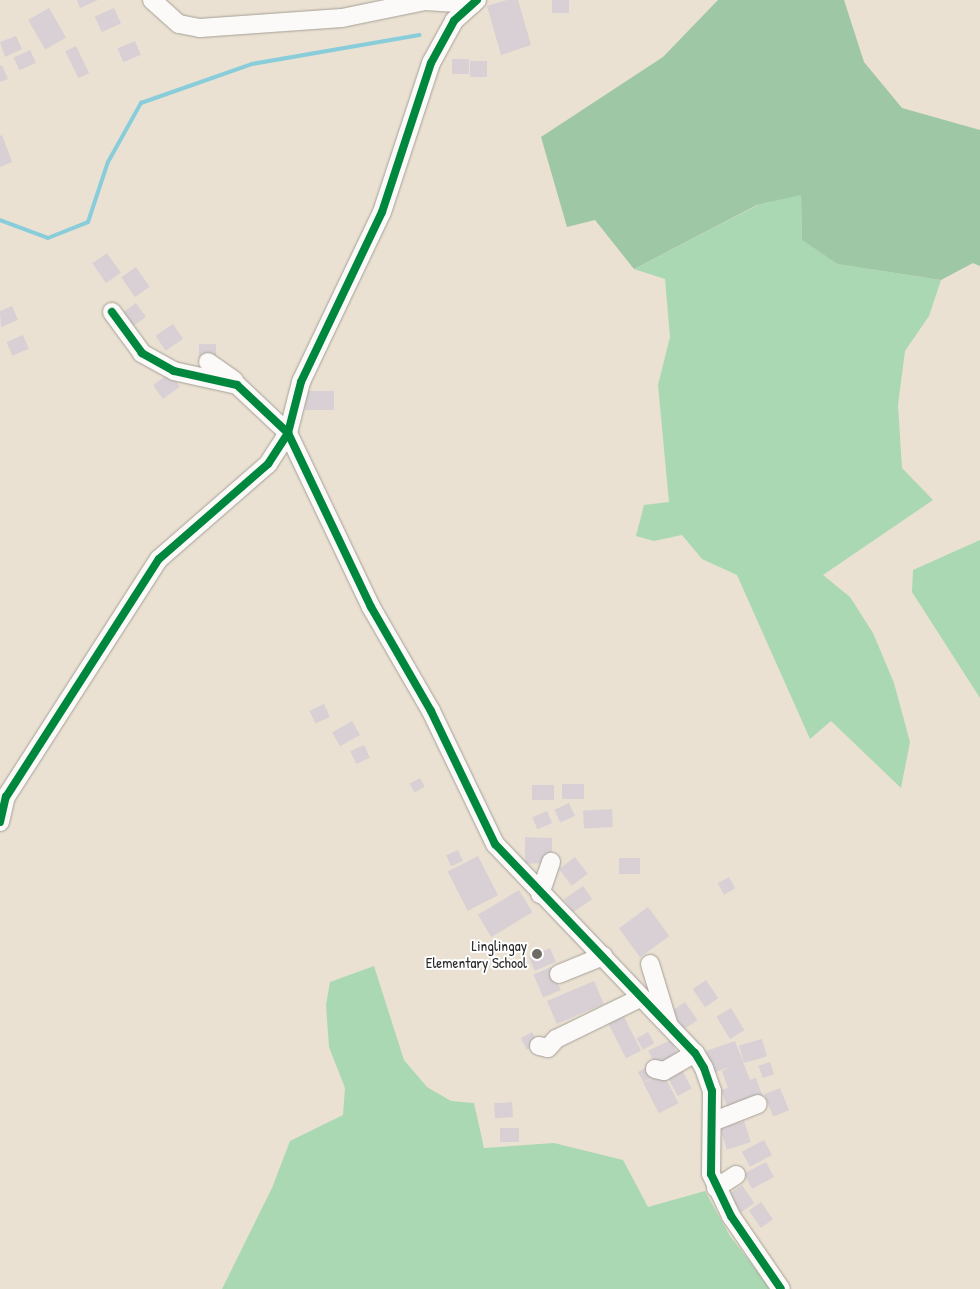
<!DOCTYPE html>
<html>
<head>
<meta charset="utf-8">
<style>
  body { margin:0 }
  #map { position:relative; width:980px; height:1289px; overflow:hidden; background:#eae1d2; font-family:"Patrick Hand",sans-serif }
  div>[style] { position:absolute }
  .green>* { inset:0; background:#aad8b2 }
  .forest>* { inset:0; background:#9ec7a5 }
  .stream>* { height:4px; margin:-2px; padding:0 2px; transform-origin:2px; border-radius:2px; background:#8acdda }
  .building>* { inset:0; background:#d8d0d4; transform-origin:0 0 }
  .roads { filter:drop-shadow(0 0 1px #a5a097) drop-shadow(0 0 1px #a5a097) }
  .minor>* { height:18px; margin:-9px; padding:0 9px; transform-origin:9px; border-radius:9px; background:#fcfaf8 }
  .cycleway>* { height:8px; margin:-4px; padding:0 4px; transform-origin:4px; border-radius:4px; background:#00873e }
  .dots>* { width:14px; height:14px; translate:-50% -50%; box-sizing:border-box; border:2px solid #fff; border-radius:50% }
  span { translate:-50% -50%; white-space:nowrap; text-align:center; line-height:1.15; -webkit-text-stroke:4px #fff; paint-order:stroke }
  .poi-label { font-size:15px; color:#2b2b2b }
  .right { translate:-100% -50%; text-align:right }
</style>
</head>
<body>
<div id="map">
  <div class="green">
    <i style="clip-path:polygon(801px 194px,802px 240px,837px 264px,941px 280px,929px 316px,905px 351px,898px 405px,902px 468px,933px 500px,823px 575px,850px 597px,873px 633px,894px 683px,910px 742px,901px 788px,831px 721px,810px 739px,737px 575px,702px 559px,682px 535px,654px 541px,636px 536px,644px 505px,669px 502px,658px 385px,670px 337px,665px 279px,634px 269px,758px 205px)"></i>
    <i style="clip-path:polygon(980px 540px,980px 698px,912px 592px,913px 570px)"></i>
    <i style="clip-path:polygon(374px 966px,404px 1060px,427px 1087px,451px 1101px,474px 1103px,484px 1148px,554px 1143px,623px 1160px,648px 1207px,705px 1191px,730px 1236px,771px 1289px,222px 1289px,272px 1188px,290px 1141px,343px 1115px,345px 1088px,329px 1047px,326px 1005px,330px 982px)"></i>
  </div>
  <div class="forest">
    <i style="clip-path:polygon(718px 0,844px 0,864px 62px,902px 108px,980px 130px,980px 266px,973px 263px,941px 280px,837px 264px,802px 240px,801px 195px,757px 205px,634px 269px,595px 220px,567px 227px,541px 137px,663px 57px)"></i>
  </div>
  <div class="stream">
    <i style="left:0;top:220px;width:51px;rotate:20.6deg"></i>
    <i style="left:48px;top:238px;width:43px;rotate:-21.8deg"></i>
    <i style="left:88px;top:222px;width:63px;rotate:-71.6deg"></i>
    <i style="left:108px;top:162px;width:68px;rotate:-60.8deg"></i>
    <i style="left:141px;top:103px;width:118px;rotate:-19.4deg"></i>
    <i style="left:252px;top:64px;width:170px;rotate:-9.8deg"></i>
  </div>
  <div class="building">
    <i style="clip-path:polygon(77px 0,98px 0,80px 8px)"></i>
    <i style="clip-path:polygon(507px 0,518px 0,531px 45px,501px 55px,487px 6px)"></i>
    <i style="left:552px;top:0;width:17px;height:13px"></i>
    <i style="left:49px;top:8px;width:34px;height:24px;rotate:60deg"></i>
    <i style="left:114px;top:8px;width:17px;height:21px;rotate:66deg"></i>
    <i style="clip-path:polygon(16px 36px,22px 49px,5px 57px,0 42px)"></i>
    <i style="left:135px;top:41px;width:15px;height:19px;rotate:67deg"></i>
    <i style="left:76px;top:46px;width:30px;height:12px;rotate:64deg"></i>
    <i style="left:30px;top:50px;width:14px;height:18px;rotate:65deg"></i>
    <i style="left:452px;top:59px;width:17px;height:15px"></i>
    <i style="left:470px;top:61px;width:17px;height:16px"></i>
    <i style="clip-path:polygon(2px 65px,8px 79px,0 82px,0 66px)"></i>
    <i style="clip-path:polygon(2px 135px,12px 162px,0 167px,0 136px)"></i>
    <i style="left:107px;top:253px;width:24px;height:18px;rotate:55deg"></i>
    <i style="left:136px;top:267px;width:24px;height:18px;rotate:55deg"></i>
    <i style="left:136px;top:303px;width:17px;height:20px;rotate:54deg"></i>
    <i style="clip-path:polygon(12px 306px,18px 320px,1px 327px,0 311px)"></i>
    <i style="left:173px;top:324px;width:18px;height:21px;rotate:56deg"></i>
    <i style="left:23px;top:335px;width:15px;height:18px;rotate:67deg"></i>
    <i style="left:199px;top:344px;width:17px;height:15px"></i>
    <i style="left:170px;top:373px;width:17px;height:21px;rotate:54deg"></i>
    <i style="left:305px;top:391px;width:29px;height:19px"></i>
    <i style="left:324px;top:704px;width:14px;height:16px;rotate:65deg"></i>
    <i style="left:352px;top:721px;width:16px;height:23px;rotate:60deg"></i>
    <i style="left:364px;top:745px;width:14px;height:15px;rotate:65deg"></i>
    <i style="left:420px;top:778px;width:10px;height:12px;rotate:61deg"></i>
    <i style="left:562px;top:784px;width:22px;height:15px"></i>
    <i style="left:532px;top:785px;width:22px;height:15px"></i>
    <i style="left:569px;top:803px;width:14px;height:16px;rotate:65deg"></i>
    <i style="left:612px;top:809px;width:18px;height:29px;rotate:87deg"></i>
    <i style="left:547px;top:811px;width:13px;height:16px;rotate:67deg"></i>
    <i style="clip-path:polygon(525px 837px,552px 838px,552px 858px,543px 858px,543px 863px,525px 864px)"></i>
    <i style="left:458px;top:850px;width:12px;height:13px;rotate:66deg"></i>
    <i style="left:478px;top:856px;width:44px;height:34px;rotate:63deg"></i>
    <i style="left:575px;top:857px;width:21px;height:20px;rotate:53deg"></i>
    <i style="left:619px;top:858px;width:21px;height:16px"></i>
    <i style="left:729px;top:877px;width:13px;height:13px;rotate:61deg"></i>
    <i style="left:583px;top:886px;width:16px;height:23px;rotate:55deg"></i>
    <i style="left:519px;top:890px;width:26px;height:48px;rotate:59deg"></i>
    <i style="left:648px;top:907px;width:36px;height:36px;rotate:54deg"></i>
    <i style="left:550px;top:948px;width:15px;height:23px;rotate:67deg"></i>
    <i style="left:551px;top:967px;width:25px;height:19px;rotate:67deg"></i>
    <i style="left:706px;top:980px;width:22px;height:16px;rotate:56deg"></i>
    <i style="left:594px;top:981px;width:25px;height:51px;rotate:67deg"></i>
    <i style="left:685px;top:1002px;width:22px;height:16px;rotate:56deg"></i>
    <i style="left:731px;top:1008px;width:26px;height:17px;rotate:59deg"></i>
    <i style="left:623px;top:1015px;width:40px;height:17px;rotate:63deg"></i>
    <i style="left:532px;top:1032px;width:13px;height:13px;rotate:61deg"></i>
    <i style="left:648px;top:1032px;width:13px;height:13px;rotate:61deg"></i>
    <i style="left:762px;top:1039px;width:18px;height:24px;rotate:74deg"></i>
    <i style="left:671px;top:1040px;width:17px;height:25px;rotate:65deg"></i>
    <i style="clip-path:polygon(735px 1041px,750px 1080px,756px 1078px,764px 1100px,729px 1112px,721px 1090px,728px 1088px,722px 1071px,732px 1066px,713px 1073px,706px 1051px)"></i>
    <i style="left:770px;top:1062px;width:13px;height:12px;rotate:72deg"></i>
    <i style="left:648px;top:1066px;width:12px;height:12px;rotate:59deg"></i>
    <i style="left:682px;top:1070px;width:21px;height:16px;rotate:62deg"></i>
    <i style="left:663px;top:1073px;width:34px;height:22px;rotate:63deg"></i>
    <i style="left:780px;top:1088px;width:24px;height:17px;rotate:68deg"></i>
    <i style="left:512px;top:1102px;width:15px;height:18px;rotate:86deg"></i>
    <i style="left:744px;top:1121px;width:22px;height:25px;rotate:72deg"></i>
    <i style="left:500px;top:1128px;width:19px;height:14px"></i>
    <i style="left:764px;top:1140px;width:17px;height:25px;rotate:62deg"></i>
    <i style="left:766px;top:1162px;width:17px;height:25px;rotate:62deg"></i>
    <i style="left:742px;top:1185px;width:22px;height:16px;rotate:56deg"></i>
    <i style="left:761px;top:1202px;width:21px;height:15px;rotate:55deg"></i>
  </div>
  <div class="roads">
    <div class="minor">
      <i style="left:152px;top:0;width:36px;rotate:42deg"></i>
      <i style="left:179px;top:24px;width:21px;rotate:11deg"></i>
      <i style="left:200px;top:28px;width:142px;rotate:-4deg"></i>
      <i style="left:342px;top:18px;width:85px;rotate:-11.6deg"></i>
      <i style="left:425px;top:1px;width:48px;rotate:3.6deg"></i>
      <i style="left:477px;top:0;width:31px;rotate:138deg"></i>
      <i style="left:454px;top:21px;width:48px;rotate:118.7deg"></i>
      <i style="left:431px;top:63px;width:157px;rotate:108.2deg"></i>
      <i style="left:382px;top:212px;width:188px;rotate:115.5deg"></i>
      <i style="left:301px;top:382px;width:53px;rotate:104.3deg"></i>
      <i style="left:288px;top:433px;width:193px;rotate:64.5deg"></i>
      <i style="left:371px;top:607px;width:120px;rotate:60deg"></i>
      <i style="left:431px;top:711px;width:148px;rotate:64.3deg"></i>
      <i style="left:495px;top:844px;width:289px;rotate:46.3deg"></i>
      <i style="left:695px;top:1053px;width:17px;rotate:59deg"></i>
      <i style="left:704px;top:1068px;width:24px;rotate:71deg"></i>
      <i style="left:712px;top:1091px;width:83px;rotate:90.7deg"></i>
      <i style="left:711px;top:1174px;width:47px;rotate:64.5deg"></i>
      <i style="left:731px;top:1216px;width:88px;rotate:55.6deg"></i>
      <i style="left:208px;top:362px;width:32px;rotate:35deg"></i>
      <i style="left:0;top:822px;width:26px;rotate:-77deg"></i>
      <i style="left:6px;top:797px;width:283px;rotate:-57.3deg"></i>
      <i style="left:159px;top:559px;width:145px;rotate:-41.1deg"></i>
      <i style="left:268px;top:464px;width:37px;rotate:-57deg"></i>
      <i style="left:288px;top:433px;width:70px;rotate:-136.7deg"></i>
      <i style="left:237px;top:385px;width:65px;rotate:-167.5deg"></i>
      <i style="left:174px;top:371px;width:37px;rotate:-151deg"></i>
      <i style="left:142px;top:353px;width:51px;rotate:-126.2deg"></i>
      <i style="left:540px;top:894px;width:34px;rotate:-71deg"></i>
      <i style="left:650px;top:964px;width:62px;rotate:73deg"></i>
      <i style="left:559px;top:974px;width:48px;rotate:-22.2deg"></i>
      <i style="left:539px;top:1046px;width:9px;rotate:13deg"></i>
      <i style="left:548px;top:1048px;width:12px;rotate:-48deg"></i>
      <i style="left:556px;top:1039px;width:93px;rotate:-26deg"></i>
      <i style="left:655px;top:1069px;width:9px;rotate:13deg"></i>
      <i style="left:664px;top:1071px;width:36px;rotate:-30deg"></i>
      <i style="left:712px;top:1122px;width:49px;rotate:-21.4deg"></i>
      <i style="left:716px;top:1188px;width:24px;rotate:-33deg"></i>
    </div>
  </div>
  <div class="cycleway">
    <i style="left:477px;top:0;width:31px;rotate:138deg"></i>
    <i style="left:454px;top:21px;width:48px;rotate:118.7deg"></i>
    <i style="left:431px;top:63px;width:157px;rotate:108.2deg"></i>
    <i style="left:382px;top:212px;width:188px;rotate:115.5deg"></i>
    <i style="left:301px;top:382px;width:53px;rotate:104.3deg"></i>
    <i style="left:288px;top:433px;width:193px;rotate:64.5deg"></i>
    <i style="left:371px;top:607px;width:120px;rotate:60deg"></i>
    <i style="left:431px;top:711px;width:148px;rotate:64.3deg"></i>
    <i style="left:495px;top:844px;width:289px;rotate:46.3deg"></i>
    <i style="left:695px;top:1053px;width:17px;rotate:59deg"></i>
    <i style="left:704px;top:1068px;width:24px;rotate:71deg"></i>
    <i style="left:712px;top:1091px;width:83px;rotate:90.7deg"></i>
    <i style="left:711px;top:1174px;width:47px;rotate:64.5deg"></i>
    <i style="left:731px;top:1216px;width:88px;rotate:55.6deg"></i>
    <i style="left:0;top:822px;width:26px;rotate:-77deg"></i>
    <i style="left:6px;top:797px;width:283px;rotate:-57.3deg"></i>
    <i style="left:159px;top:559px;width:145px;rotate:-41.1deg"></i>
    <i style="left:268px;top:464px;width:37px;rotate:-57deg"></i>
    <i style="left:288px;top:433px;width:70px;rotate:-136.7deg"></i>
    <i style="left:237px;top:385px;width:65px;rotate:-167.5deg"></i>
    <i style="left:174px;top:371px;width:37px;rotate:-151deg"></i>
    <i style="left:142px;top:353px;width:51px;rotate:-126.2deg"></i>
  </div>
  <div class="dots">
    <i style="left:537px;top:954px;background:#6e6b65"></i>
  </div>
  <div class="poi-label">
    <span class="right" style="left:527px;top:954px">Linglingay<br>Elementary School</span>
  </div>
</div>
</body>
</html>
